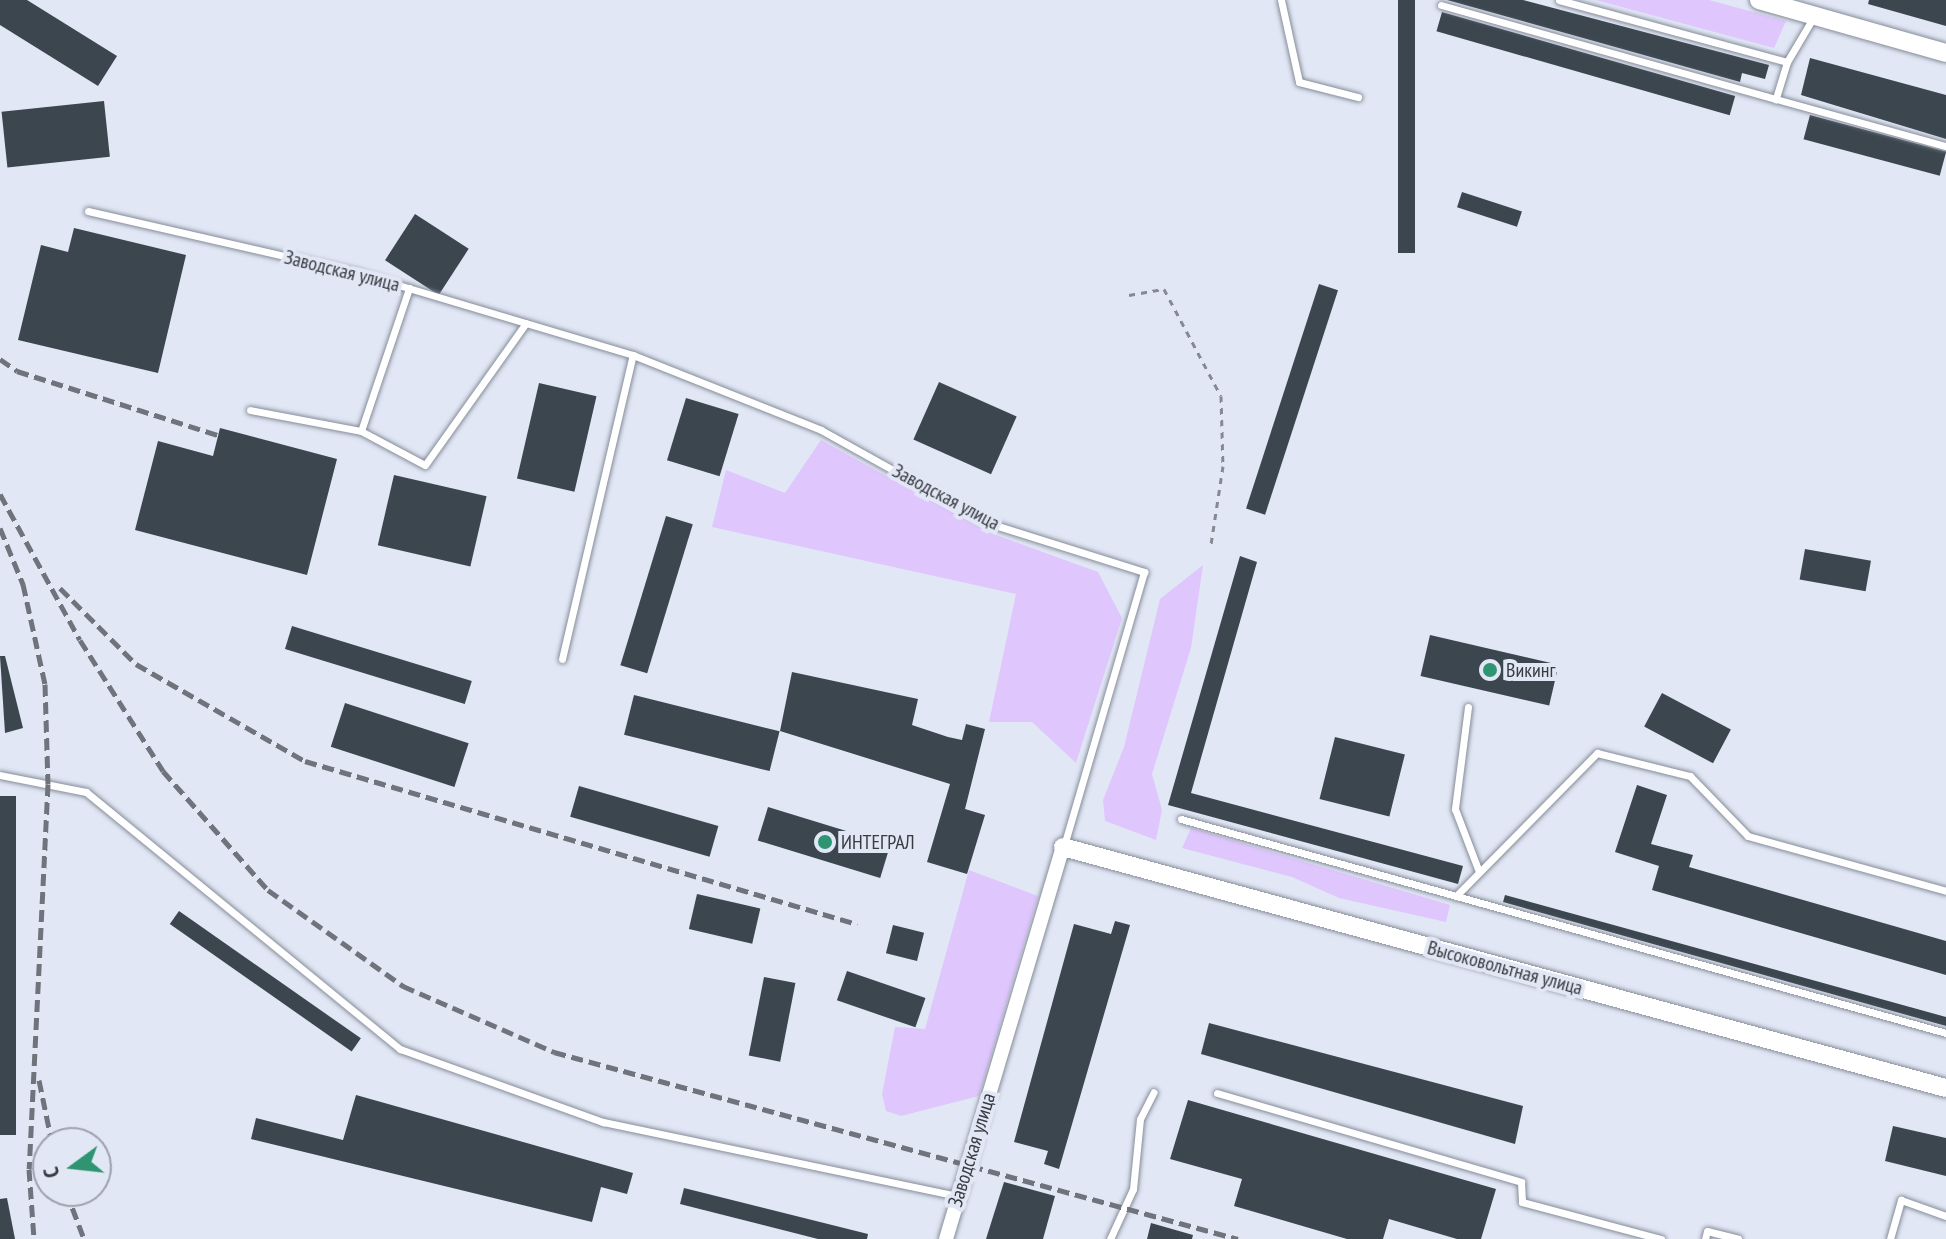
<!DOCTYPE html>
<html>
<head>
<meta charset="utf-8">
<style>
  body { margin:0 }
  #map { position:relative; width:1946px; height:1239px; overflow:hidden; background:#e1e7f5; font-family:"PT Sans Narrow",sans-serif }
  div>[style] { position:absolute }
  .green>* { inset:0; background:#dfc7fe }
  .building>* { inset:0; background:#3c464f; transform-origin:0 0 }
  .path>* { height:3px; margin-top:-1.5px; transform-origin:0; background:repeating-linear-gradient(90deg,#848992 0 6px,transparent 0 12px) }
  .roads { filter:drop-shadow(0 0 2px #868c98) drop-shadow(0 0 2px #868c98) }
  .service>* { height:7px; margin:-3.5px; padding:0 3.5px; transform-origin:3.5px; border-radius:3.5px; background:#fff }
  .minor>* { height:14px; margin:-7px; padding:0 7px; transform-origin:7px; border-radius:7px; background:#fff }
  .tertiary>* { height:18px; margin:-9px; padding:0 9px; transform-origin:9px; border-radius:9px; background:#fff }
  .rail>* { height:5px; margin-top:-2.5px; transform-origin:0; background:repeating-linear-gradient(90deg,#6f737b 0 12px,transparent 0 18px) }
  .dots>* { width:22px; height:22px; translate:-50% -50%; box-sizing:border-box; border:4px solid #e1e7f5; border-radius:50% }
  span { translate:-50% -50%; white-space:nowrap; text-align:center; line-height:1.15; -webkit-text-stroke:8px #e1e7f5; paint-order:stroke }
  .street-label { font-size:20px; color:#383b40 }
  .poi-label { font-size:20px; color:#383b40 }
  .left { translate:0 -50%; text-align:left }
  .north { position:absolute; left:32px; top:1127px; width:80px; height:80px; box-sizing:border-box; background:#e1e7f5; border:2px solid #9da2ad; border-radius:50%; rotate:255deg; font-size:22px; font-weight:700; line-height:32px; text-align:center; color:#383b40 }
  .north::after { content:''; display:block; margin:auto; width:28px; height:36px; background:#2e9471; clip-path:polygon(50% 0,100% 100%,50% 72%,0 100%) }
</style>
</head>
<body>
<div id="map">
  <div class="green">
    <i style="clip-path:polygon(1596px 0,1709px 0,1786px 21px,1774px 48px)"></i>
    <i style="clip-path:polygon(821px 440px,988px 532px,1098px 572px,1122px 618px,1076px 763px,1032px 722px,989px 722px,1016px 594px,712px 527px,726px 470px,785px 493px)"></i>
    <i style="clip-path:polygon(1203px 565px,1191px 648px,1152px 774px,1162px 810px,1156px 840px,1105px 821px,1103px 800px,1124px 747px,1160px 599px)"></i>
    <i style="clip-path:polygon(1191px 828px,1450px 905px,1446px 922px,1339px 898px,1292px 877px,1182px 848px)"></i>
    <i style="clip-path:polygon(969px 870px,1038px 896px,979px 1096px,901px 1116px,886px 1111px,882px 1094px,895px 1027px,925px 1029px)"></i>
  </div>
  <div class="building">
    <i style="clip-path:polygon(0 0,27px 0,117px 56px,98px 86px,0 25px)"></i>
    <i style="left:1398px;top:0;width:17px;height:253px"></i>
    <i style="clip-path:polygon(1447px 0,1523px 0,1769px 65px,1765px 79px,1742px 73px,1740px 82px)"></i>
    <i style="clip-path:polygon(1869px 0,1946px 0,1946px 26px,1868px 4px)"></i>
    <i style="left:1442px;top:12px;width:305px;height:20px;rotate:16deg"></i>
    <i style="clip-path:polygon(1810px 58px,1946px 95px,1946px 139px,1801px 95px)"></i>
    <i style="left:104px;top:101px;width:56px;height:103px;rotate:84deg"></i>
    <i style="left:1810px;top:115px;width:141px;height:25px;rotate:15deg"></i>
    <i style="left:1462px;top:192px;width:63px;height:16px;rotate:18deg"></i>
    <i style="left:415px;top:214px;width:64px;height:55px;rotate:33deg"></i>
    <i style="clip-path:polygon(74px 228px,186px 255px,158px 373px,18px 340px,41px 245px,68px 252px)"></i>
    <i style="left:1319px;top:284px;width:20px;height:236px;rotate:18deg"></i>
    <i style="left:939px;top:382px;width:85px;height:63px;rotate:24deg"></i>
    <i style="left:539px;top:383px;width:59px;height:98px;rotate:13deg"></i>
    <i style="left:686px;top:398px;width:55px;height:65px;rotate:17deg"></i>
    <i style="clip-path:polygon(220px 428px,337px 459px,307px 575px,135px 530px,158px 441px,213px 456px)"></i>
    <i style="left:394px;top:475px;width:95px;height:72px;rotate:13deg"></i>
    <i style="left:666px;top:516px;width:28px;height:156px;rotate:17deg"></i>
    <i style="left:1805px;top:549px;width:67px;height:31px;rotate:10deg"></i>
    <i style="clip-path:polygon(1240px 556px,1257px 562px,1191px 793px,1463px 866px,1458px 884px,1168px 805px)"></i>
    <i style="left:292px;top:626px;width:188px;height:24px;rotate:17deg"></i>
    <i style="left:1430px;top:635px;width:132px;height:42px;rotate:13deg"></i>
    <i style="clip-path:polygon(0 656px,5px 656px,23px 728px,5px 733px)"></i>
    <i style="clip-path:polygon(792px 672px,918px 699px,912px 725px,948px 737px,962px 740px,966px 724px,985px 729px,965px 809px,985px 815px,967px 874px,927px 862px,950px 784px,780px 731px)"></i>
    <i style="left:1662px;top:693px;width:78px;height:38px;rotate:28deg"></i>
    <i style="left:634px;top:695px;width:150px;height:41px;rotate:14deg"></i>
    <i style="left:345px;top:703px;width:130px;height:46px;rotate:18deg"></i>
    <i style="left:1335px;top:737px;width:72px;height:64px;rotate:14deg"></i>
    <i style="clip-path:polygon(1637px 785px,1667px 795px,1651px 844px,1693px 855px,1689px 867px,1946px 941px,1946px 975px,1652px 890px,1659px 866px,1615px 852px)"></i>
    <i style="left:579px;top:786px;width:145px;height:32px;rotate:16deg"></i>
    <i style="left:0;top:796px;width:16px;height:339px"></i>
    <i style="left:768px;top:807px;width:128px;height:35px;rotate:17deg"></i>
    <i style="left:697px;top:894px;width:65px;height:36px;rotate:13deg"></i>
    <i style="clip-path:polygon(1505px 895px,1946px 1017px,1946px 1026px,1503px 902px)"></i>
    <i style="left:179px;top:911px;width:222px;height:16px;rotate:35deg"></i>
    <i style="clip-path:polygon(1115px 921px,1130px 925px,1059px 1169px,1044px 1164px,1048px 1151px,1014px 1142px,1074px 924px,1111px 934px)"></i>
    <i style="left:893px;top:925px;width:32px;height:29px;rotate:14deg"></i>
    <i style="left:847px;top:971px;width:83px;height:31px;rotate:19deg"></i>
    <i style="left:764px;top:977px;width:32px;height:80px;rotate:11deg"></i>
    <i style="clip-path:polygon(1209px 1023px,1523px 1106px,1515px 1144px,1201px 1054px)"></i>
    <i style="clip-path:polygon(356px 1095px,633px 1173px,627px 1194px,601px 1187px,592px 1222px,251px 1139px,256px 1118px,343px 1140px)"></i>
    <i style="clip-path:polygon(1188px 1100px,1496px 1189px,1481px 1239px,1457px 1239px,1389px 1219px,1383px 1239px,1347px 1239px,1234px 1206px,1242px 1179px,1170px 1159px)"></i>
    <i style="clip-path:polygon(1893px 1126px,1946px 1138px,1946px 1176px,1885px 1161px)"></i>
    <i style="clip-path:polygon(1004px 1182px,1055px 1196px,1043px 1239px,986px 1239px)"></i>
    <i style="clip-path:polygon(684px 1188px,868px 1234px,867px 1239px,818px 1239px,680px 1204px)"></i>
    <i style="clip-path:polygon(7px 1198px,15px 1239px,0 1239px,0 1199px)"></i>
    <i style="clip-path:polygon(1151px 1223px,1193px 1235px,1192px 1239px,1147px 1239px)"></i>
  </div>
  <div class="path">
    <i style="left:1129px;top:295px;width:36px;rotate:-10deg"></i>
    <i style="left:1164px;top:289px;width:121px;rotate:62deg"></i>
    <i style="left:1221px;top:396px;width:70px;rotate:88.4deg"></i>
    <i style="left:1223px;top:466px;width:79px;rotate:98.7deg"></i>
  </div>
  <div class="roads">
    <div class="service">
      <i style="left:1281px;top:0;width:84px;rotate:77.6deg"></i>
      <i style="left:1299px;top:82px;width:61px;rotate:14.3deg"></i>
      <i style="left:1559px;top:0;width:236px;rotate:15.2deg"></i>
      <i style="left:1441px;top:5px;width:348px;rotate:15.7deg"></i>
      <i style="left:1813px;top:18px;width:51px;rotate:120.6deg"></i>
      <i style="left:1787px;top:62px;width:39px;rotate:107deg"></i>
      <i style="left:1776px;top:99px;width:176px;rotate:15.5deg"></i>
      <i style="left:88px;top:211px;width:277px;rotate:12.9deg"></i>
      <i style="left:358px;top:273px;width:287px;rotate:16.6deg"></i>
      <i style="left:633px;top:355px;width:202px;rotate:21.7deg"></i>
      <i style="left:821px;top:430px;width:191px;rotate:29.1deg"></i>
      <i style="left:988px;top:523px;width:164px;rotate:17.4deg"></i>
      <i style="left:1144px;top:572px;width:284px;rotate:106.3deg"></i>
      <i style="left:250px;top:410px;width:113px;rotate:10.7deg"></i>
      <i style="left:361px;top:431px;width:151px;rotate:-71.4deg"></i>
      <i style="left:361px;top:431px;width:72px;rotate:28deg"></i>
      <i style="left:425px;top:465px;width:174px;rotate:-54.6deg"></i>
      <i style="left:562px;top:659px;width:312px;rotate:-76.9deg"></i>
      <i style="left:1468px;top:707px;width:103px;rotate:97.3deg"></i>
      <i style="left:1455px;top:809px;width:67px;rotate:69.1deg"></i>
      <i style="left:0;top:775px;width:88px;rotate:11.2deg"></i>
      <i style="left:86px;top:792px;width:406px;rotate:39.3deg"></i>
      <i style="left:400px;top:1049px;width:216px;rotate:19.8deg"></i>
      <i style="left:603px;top:1122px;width:363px;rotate:11.8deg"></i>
      <i style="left:1181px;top:819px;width:794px;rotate:15.63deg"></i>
      <i style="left:1456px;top:896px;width:201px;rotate:-45.4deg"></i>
      <i style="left:1597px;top:753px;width:96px;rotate:13.9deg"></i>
      <i style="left:1690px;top:776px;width:83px;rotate:46deg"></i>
      <i style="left:1748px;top:836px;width:205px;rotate:15.5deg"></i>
      <i style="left:1217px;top:1093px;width:317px;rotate:16.3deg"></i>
      <i style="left:1521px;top:1182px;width:20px;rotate:87deg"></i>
      <i style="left:1522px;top:1202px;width:144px;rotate:14.9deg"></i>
      <i style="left:1110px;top:1239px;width:55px;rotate:-65.3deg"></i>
      <i style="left:1133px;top:1189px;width:70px;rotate:-84.3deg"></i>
      <i style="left:1140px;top:1119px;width:30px;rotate:-63deg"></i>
      <i style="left:1705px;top:1239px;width:8px;rotate:-76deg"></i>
      <i style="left:1707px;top:1231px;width:32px;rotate:14deg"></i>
      <i style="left:1890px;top:1239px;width:41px;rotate:-74.2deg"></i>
      <i style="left:1901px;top:1200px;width:48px;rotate:19.6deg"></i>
    </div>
    <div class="minor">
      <i style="left:946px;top:1239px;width:409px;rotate:-73.4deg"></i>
    </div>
    <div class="tertiary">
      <i style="left:1759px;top:0;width:194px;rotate:15.8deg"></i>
      <i style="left:1063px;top:847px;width:915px;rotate:15.27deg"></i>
    </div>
  </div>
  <div class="rail">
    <i style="left:0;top:359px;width:21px;rotate:35deg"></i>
    <i style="left:17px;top:371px;width:211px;rotate:17.7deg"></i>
    <i style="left:0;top:494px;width:166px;rotate:61.3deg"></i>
    <i style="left:80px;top:640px;width:155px;rotate:57.6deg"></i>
    <i style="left:163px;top:771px;width:159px;rotate:48.6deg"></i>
    <i style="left:268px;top:890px;width:166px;rotate:35.4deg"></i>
    <i style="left:403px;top:986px;width:165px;rotate:23.6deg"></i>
    <i style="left:554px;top:1052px;width:709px;rotate:15.29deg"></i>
    <i style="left:0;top:528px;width:61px;rotate:67.7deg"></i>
    <i style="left:23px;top:584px;width:102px;rotate:77.6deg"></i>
    <i style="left:45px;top:684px;width:100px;rotate:88.3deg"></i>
    <i style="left:48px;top:784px;width:385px;rotate:92.8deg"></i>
    <i style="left:29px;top:1169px;width:70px;rotate:85.9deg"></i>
    <i style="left:60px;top:588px;width:107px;rotate:45deg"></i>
    <i style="left:136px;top:664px;width:195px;rotate:29.9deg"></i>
    <i style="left:305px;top:761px;width:576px;rotate:16.45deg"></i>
    <i style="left:39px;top:1080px;width:64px;rotate:78.3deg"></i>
    <i style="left:66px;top:1191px;width:51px;rotate:69.4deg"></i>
  </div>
  <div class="dots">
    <i style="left:1490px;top:670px;background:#2e9471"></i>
    <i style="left:825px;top:842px;background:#2e9471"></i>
  </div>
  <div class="street-label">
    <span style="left:342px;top:271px;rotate:14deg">Заводская улица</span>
    <span style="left:946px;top:497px;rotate:28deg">Заводская улица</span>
    <span style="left:1505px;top:968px;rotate:15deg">Высоковольтная улица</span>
    <span style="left:972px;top:1150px;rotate:-73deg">Заводская улица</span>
  </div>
  <div class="poi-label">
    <span class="left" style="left:1506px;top:670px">Викинг</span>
    <span class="left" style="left:841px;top:842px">ИНТЕГРАЛ</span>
  </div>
  <div class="north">С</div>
</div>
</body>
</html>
